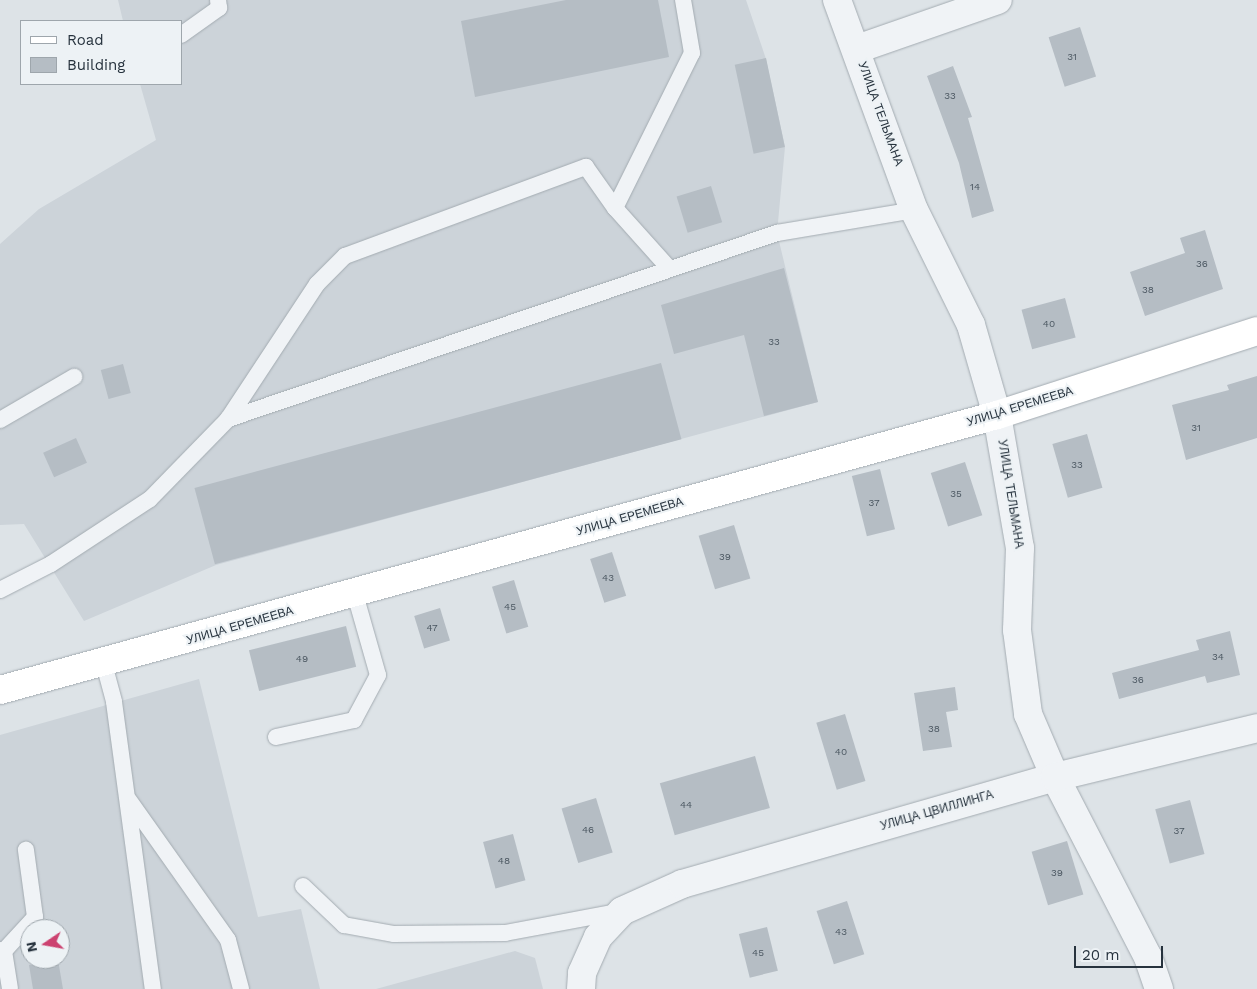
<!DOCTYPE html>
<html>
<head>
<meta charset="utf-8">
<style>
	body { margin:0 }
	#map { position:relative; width:1257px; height:989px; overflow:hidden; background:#dde3e7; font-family:"Work Sans",sans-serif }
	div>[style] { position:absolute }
	.built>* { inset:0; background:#ccd3d9 }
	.building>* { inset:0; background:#b5bdc4; transform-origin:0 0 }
	.roads { filter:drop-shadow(0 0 1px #a3abb1) drop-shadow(0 0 1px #a3abb1) }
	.lane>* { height:16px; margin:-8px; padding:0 8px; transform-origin:8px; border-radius:8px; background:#f0f3f6 }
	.street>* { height:28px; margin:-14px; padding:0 14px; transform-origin:14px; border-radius:14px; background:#f0f3f6 }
	.secondary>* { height:28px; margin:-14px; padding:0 14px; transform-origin:14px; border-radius:14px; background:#fff }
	span { translate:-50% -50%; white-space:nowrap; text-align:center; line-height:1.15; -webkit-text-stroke:4px #edf2f5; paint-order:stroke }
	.number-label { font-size:10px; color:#4a5660 }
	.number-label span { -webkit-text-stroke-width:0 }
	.street-label { font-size:12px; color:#27333e }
	.legend { position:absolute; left:20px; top:20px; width:162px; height:65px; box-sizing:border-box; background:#edf2f5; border:1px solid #9ea6ac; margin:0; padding:6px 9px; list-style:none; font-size:15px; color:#27333e }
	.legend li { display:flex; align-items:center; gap:10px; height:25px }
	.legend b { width:25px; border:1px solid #9ea6ac }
	.north { position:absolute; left:20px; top:919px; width:50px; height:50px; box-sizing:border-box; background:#edf2f5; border:1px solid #9ea6ac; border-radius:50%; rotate:258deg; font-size:14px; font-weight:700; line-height:20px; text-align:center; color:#27333e }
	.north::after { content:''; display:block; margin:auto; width:18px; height:22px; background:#cc4270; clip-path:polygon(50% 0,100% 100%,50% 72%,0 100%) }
	.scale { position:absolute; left:1074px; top:946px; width:89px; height:22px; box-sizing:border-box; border:2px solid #27333e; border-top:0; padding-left:6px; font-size:15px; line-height:18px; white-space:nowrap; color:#27333e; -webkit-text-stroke:4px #edf2f5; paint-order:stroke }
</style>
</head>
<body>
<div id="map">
	<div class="built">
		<i style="clip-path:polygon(118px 0,746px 0,766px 59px,785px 147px,777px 233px,818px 402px,216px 565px,84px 621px,24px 524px,0 525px,0 244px,39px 209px,156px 140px,140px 84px,181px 84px,181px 21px,123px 21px)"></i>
		<i style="clip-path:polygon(evenodd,199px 679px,258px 917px,301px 909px,320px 989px,0 989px,0 735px,199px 679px,30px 929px,60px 929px,60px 959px,30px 959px,30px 929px)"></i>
		<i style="clip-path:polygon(515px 951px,535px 958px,543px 989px,376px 989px)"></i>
	</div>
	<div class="building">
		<i style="clip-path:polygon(566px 0,658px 0,669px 57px,475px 97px,461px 21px)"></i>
		<i style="left:1080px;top:27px;width:52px;height:33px;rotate:72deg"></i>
		<i style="left:766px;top:58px;width:91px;height:32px;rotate:78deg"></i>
		<i style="clip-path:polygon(953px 66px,972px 117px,968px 118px,994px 211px,972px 218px,959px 163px,927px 76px)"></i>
		<i style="left:711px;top:186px;width:38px;height:36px;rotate:73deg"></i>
		<i style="clip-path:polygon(1205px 230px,1223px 289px,1145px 316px,1130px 272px,1185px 253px,1180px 238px)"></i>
		<i style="clip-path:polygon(784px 268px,818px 402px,764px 416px,744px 335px,674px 354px,661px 305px)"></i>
		<i style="left:1065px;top:298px;width:41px;height:45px;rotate:75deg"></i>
		<i style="left:661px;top:363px;width:79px;height:483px;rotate:75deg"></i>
		<i style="left:123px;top:364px;width:30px;height:23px;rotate:75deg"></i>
		<i style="clip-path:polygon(1257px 376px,1257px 438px,1186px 460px,1172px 405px,1229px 390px,1227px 385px)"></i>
		<i style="left:1087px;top:434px;width:56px;height:36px;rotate:74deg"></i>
		<i style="left:76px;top:438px;width:27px;height:36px;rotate:66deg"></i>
		<i style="left:965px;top:462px;width:56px;height:36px;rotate:72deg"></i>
		<i style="left:880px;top:469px;width:62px;height:29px;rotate:76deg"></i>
		<i style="left:734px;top:525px;width:56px;height:37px;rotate:73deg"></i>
		<i style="left:612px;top:552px;width:46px;height:23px;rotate:72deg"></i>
		<i style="left:514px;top:580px;width:49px;height:23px;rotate:73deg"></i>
		<i style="left:440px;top:608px;width:34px;height:27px;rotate:73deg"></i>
		<i style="left:346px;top:626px;width:42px;height:100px;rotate:76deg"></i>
		<i style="clip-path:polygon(1230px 631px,1240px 675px,1207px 683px,1205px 676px,1119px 699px,1112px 673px,1199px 650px,1196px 640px)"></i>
		<i style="clip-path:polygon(955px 687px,958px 710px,946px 712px,952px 747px,923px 751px,914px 693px)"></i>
		<i style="left:845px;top:714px;width:70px;height:30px;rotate:73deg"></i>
		<i style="left:755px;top:756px;width:54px;height:99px;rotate:74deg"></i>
		<i style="left:596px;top:798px;width:57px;height:36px;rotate:73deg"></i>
		<i style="left:1190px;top:800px;width:56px;height:36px;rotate:75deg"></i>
		<i style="left:513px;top:834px;width:48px;height:31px;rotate:75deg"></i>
		<i style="left:1067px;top:841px;width:56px;height:37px;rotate:73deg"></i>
		<i style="left:847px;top:901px;width:56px;height:32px;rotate:72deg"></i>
		<i style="left:767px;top:927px;width:45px;height:29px;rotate:76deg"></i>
		<i style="clip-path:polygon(58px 960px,63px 989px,33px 989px,29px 965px)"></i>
	</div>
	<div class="roads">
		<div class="lane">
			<i style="left:181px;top:35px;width:47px;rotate:-35.4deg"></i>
			<i style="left:219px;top:8px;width:8px;rotate:-97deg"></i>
			<i style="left:615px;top:208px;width:173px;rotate:-63.6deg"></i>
			<i style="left:692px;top:53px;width:54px;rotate:-99.6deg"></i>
			<i style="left:228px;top:419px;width:162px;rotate:-56.6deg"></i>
			<i style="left:317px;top:284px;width:40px;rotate:-45deg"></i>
			<i style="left:345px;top:256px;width:257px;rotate:-20.3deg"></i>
			<i style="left:586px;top:167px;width:50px;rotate:54.7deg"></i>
			<i style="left:615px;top:208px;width:79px;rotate:48.1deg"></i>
			<i style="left:0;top:420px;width:86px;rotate:-30.2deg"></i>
			<i style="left:0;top:590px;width:57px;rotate:-27deg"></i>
			<i style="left:51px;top:564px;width:118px;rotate:-33.3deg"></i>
			<i style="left:150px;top:499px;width:112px;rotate:-45.7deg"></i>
			<i style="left:228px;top:419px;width:580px;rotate:-18.72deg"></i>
			<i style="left:777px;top:233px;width:139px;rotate:-9.5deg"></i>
			<i style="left:104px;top:664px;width:39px;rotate:75deg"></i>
			<i style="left:114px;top:702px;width:290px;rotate:82.3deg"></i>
			<i style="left:276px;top:737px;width:80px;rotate:-12.3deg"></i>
			<i style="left:354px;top:720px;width:51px;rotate:-61.9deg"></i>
			<i style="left:378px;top:675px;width:84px;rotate:-105.9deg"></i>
			<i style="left:129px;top:800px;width:171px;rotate:54.7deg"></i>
			<i style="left:228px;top:940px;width:51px;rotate:75.1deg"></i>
			<i style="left:303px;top:886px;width:57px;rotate:43.6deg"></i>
			<i style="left:344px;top:925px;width:51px;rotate:10.2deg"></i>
			<i style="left:394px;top:934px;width:111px;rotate:-0.5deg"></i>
			<i style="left:505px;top:933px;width:119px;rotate:-10.6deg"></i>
			<i style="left:0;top:950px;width:4px;rotate:14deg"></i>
			<i style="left:4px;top:951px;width:38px;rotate:81deg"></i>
			<i style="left:4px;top:951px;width:46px;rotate:-47.6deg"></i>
			<i style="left:35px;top:917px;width:68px;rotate:-97.7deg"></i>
		</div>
		<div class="street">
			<i style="left:837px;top:0;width:224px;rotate:69.9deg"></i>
			<i style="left:914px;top:210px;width:128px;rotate:63.6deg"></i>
			<i style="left:971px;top:325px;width:94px;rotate:73.9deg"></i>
			<i style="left:997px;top:415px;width:135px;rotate:80.2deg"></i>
			<i style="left:1020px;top:548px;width:82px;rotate:92.1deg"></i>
			<i style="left:1017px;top:630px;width:85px;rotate:82.5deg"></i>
			<i style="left:1028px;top:714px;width:69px;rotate:66.8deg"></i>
			<i style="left:1055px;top:777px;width:203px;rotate:62.7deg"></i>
			<i style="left:1148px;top:957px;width:34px;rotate:71deg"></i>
			<i style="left:857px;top:49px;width:149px;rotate:-19.2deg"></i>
			<i style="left:581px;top:989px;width:16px;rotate:-86deg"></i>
			<i style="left:582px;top:973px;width:39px;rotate:-66deg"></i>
			<i style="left:598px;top:937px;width:35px;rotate:-47deg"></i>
			<i style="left:622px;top:911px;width:66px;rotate:-24.2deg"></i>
			<i style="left:682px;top:884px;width:388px;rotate:-16deg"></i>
			<i style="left:1055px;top:777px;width:208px;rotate:-13.6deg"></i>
		</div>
		<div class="secondary">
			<i style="left:0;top:690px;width:1034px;rotate:-15.42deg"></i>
			<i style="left:997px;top:415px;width:273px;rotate:-17.9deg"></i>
		</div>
	</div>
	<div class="number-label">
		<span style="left:1072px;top:57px">31</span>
		<span style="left:950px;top:96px">33</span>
		<span style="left:975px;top:187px">14</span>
		<span style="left:1202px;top:264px">36</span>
		<span style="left:1148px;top:290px">38</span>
		<span style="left:1049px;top:324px">40</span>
		<span style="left:774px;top:342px">33</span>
		<span style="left:1196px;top:428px">31</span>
		<span style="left:1077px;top:465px">33</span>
		<span style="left:956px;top:494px">35</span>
		<span style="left:874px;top:503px">37</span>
		<span style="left:725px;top:557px">39</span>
		<span style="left:608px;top:578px">43</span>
		<span style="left:510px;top:607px">45</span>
		<span style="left:432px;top:628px">47</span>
		<span style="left:1218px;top:657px">34</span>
		<span style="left:302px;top:659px">49</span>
		<span style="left:1138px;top:680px">36</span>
		<span style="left:934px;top:729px">38</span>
		<span style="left:841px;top:752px">40</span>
		<span style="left:686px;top:805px">44</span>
		<span style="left:588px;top:830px">46</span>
		<span style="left:1179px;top:831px">37</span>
		<span style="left:504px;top:861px">48</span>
		<span style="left:1057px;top:873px">39</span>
		<span style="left:841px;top:932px">43</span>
		<span style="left:758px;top:953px">45</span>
	</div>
	<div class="street-label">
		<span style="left:880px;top:114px;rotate:70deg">УЛИЦА ТЕЛЬМАНА</span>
		<span style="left:1020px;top:407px;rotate:-17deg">УЛИЦА ЕРЕМЕЕВА</span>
		<span style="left:1010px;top:494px;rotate:81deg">УЛИЦА ТЕЛЬМАНА</span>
		<span style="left:630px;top:517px;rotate:-16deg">УЛИЦА ЕРЕМЕЕВА</span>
		<span style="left:240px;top:626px;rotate:-16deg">УЛИЦА ЕРЕМЕЕВА</span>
		<span style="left:937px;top:811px;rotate:-16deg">УЛИЦА ЦВИЛЛИНГА</span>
	</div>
	<ul class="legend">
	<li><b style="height:6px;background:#fff"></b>Road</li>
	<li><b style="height:14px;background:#b5bdc4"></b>Building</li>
	</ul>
	<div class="north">N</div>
	<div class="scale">20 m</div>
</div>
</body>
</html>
